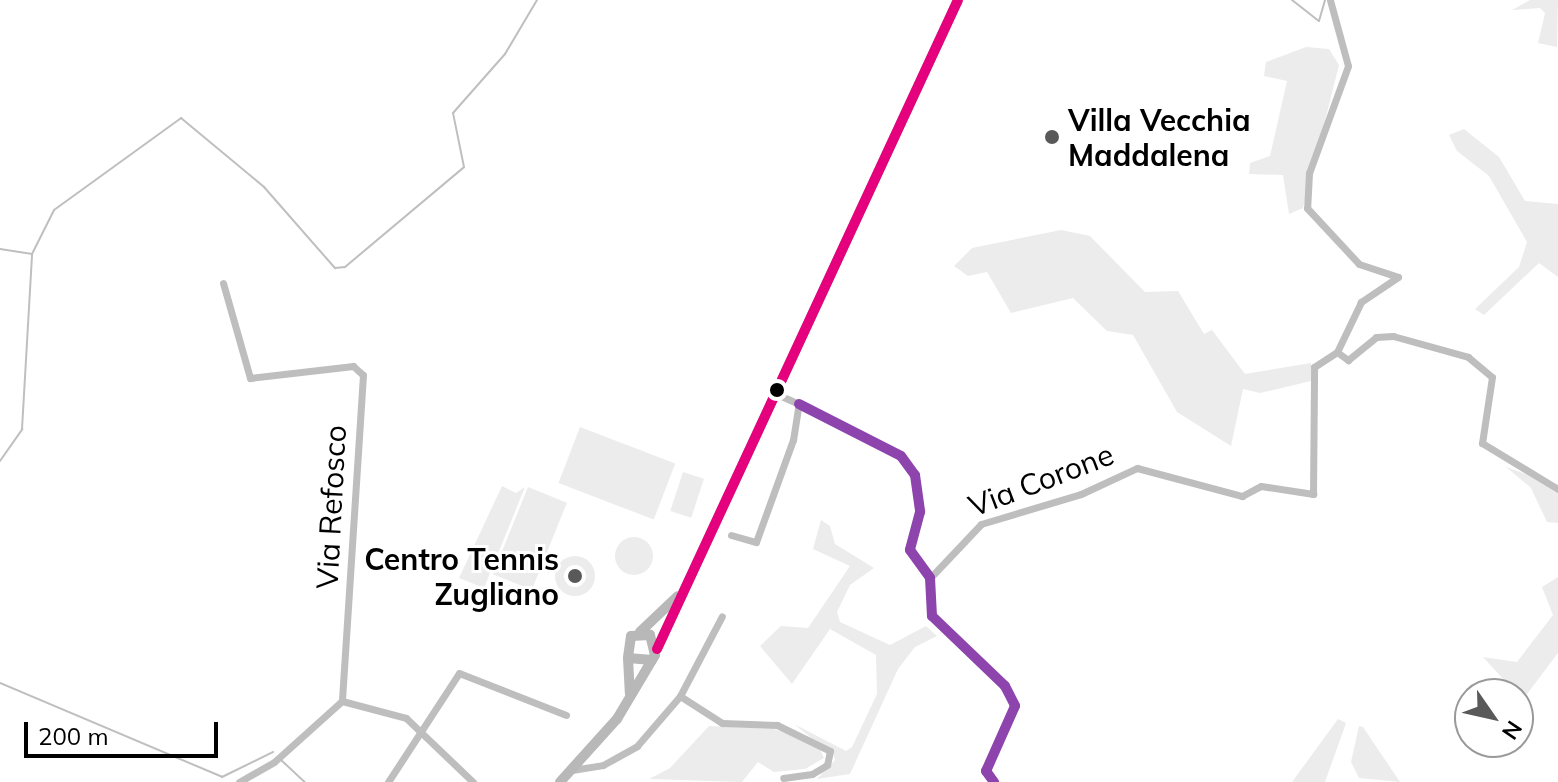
<!DOCTYPE html>
<html>
<head>
<meta charset="utf-8">
<style>
	body { margin:0 }
	#map { position:relative; width:1558px; height:782px; overflow:hidden; background:#fff; font-family:Mulish,sans-serif }
	div>[style] { position:absolute }
	.green>* { inset:0; background:#ececec; transform-origin:0 0 }
	.round { border-radius:50% }
	.stream>* { height:2px; margin:-1px; padding:0 1px; transform-origin:1px; border-radius:1px; background:#bfbfbf }
	.minor>* { height:7px; margin:-3.5px; padding:0 3.5px; transform-origin:3.5px; border-radius:3.5px; background:#bebebe }
	.secondary>* { height:10px; margin:-5px; padding:0 5px; transform-origin:5px; border-radius:5px; background:#b8b8b8 }
	.bus-1>* { height:10px; margin:-5px; padding:0 5px; transform-origin:5px; border-radius:5px; background:#8e44ad }
	.bus-2>* { height:10px; margin:-5px; padding:0 5px; transform-origin:5px; border-radius:5px; background:#e5007d }
	.dots>* { width:22px; height:22px; translate:-50% -50%; box-sizing:border-box; border:4px solid #fff; border-radius:50% }
	span { translate:-50% -50%; white-space:nowrap; text-align:center; line-height:1.15; -webkit-text-stroke:6px #fff; paint-order:stroke }
	.poi-label { font-size:30px; color:#000; font-weight:700 }
	.left { translate:0 -50%; text-align:left }
	.right { translate:-100% -50%; text-align:right }
	.street-label { font-size:30px; color:#000 }
	.north { position:absolute; left:1454px; top:678px; width:80px; height:80px; box-sizing:border-box; background:#fff; border:2px solid #999; border-radius:50%; rotate:124deg; font-size:22px; font-weight:700; line-height:32px; text-align:center; color:#000 }
	.north::after { content:''; display:block; margin:auto; width:28px; height:36px; background:#595959; clip-path:polygon(50% 0,100% 100%,50% 72%,0 100%) }
	.scale { position:absolute; left:24px; top:722px; width:194px; height:36px; box-sizing:border-box; border:4px solid #000; border-top:0; padding-left:10px; font-size:24px; line-height:28px; white-space:nowrap; color:#000; -webkit-text-stroke:6px #fff; paint-order:stroke }
</style>
</head>
<body>
<div id="map">
	<div class="green">
		<i style="clip-path:polygon(1530px 0,1558px 0,1557px 47px,1538px 43px,1545px 13px,1540px 8px,1512px 10px)"></i>
		<i style="clip-path:polygon(1306px 47px,1329px 49px,1339px 65px,1303px 208px,1289px 214px,1283px 175px,1249px 174px,1250px 163px,1270px 156px,1287px 81px,1264px 76px,1266px 62px)"></i>
		<i style="clip-path:polygon(1464px 129px,1499px 157px,1525px 201px,1558px 204px,1558px 277px,1539px 263px,1484px 315px,1475px 309px,1519px 267px,1527px 242px,1489px 176px,1457px 151px,1449px 135px)"></i>
		<i style="clip-path:polygon(1061px 230px,1090px 236px,1145px 292px,1178px 291px,1204px 334px,1212px 330px,1245px 374px,1311px 363px,1311px 381px,1260px 393px,1243px 389px,1231px 446px,1177px 412px,1133px 335px,1107px 331px,1073px 298px,1011px 313px,987px 272px,968px 276px,954px 266px,972px 248px)"></i>
		<i style="left:580px;top:427px;width:102px;height:60px;rotate:21deg"></i>
		<i style="clip-path:polygon(1506px 467px,1558px 485px,1558px 523px,1547px 522px,1531px 488px)"></i>
		<i style="left:683px;top:472px;width:22px;height:41px;rotate:18deg"></i>
		<i style="clip-path:polygon(502px 486px,516px 493px,525px 487px,484px 588px,459px 578px)"></i>
		<i style="left:528px;top:487px;width:42px;height:94px;rotate:22deg"></i>
		<i style="clip-path:polygon(821px 520px,830px 526px,835px 544px,874px 568px,850px 585px,837px 612px,840px 622px,890px 645px,926px 626px,937px 636px,915px 647px,898px 669px,850px 774px,817px 779px,835px 760px,832px 749px,817px 742px,824px 758px,805px 769px,774px 772px,758px 762px,742px 782px,649px 779px,670px 768px,709px 726px,773px 729px,815px 741px,794px 724px,846px 751px,852px 747px,877px 694px,876px 655px,830px 629px,792px 684px,760px 646px,781px 626px,808px 628px,850px 566px,813px 549px)"></i>
		<i class="round" style="left:615px;top:537px;width:38px;height:38px"></i>
		<i class="round" style="left:555px;top:556px;width:40px;height:40px"></i>
		<i style="clip-path:polygon(1558px 577px,1558px 653px,1518px 706px,1518px 694px,1495px 694px,1504px 680px,1483px 657px,1517px 662px,1553px 615px,1542px 587px)"></i>
		<i style="clip-path:polygon(1338px 719px,1346px 723px,1325px 782px,1292px 782px)"></i>
		<i style="clip-path:polygon(1359px 726px,1363px 727px,1400px 782px,1359px 778px,1351px 762px)"></i>
	</div>
	<div class="stream">
		<i style="left:1292px;top:0;width:34px;rotate:38deg"></i>
		<i style="left:1319px;top:21px;width:22px;rotate:-74deg"></i>
		<i style="left:0;top:249px;width:31px;rotate:9deg"></i>
		<i style="left:0;top:461px;width:39px;rotate:-55deg"></i>
		<i style="left:22px;top:429px;width:175px;rotate:-86.7deg"></i>
		<i style="left:32px;top:254px;width:49px;rotate:-63.4deg"></i>
		<i style="left:54px;top:210px;width:157px;rotate:-35.9deg"></i>
		<i style="left:181px;top:118px;width:108px;rotate:39.7deg"></i>
		<i style="left:264px;top:187px;width:108px;rotate:48.8deg"></i>
		<i style="left:335px;top:268px;width:10px;rotate:-6deg"></i>
		<i style="left:345px;top:267px;width:155px;rotate:-40deg"></i>
		<i style="left:464px;top:167px;width:55px;rotate:-101.5deg"></i>
		<i style="left:453px;top:113px;width:79px;rotate:-48.6deg"></i>
		<i style="left:505px;top:54px;width:63px;rotate:-59.3deg"></i>
		<i style="left:0;top:683px;width:241px;rotate:22.9deg"></i>
		<i style="left:222px;top:777px;width:57px;rotate:-26.1deg"></i>
		<i style="left:280px;top:759px;width:34px;rotate:43deg"></i>
	</div>
	<div class="minor">
		<i style="left:1330px;top:0;width:68px;rotate:74.7deg"></i>
		<i style="left:1348px;top:66px;width:114px;rotate:110deg"></i>
		<i style="left:1309px;top:173px;width:35px;rotate:93deg"></i>
		<i style="left:1307px;top:208px;width:76px;rotate:47.1deg"></i>
		<i style="left:1359px;top:264px;width:41px;rotate:18.4deg"></i>
		<i style="left:1398px;top:277px;width:45px;rotate:146deg"></i>
		<i style="left:1361px;top:302px;width:55px;rotate:115.6deg"></i>
		<i style="left:1337px;top:352px;width:14px;rotate:36deg"></i>
		<i style="left:1348px;top:360px;width:36px;rotate:-39deg"></i>
		<i style="left:1376px;top:337px;width:17px;rotate:-3deg"></i>
		<i style="left:1393px;top:336px;width:78px;rotate:15.6deg"></i>
		<i style="left:1468px;top:357px;width:31px;rotate:40deg"></i>
		<i style="left:1492px;top:377px;width:67px;rotate:98.6deg"></i>
		<i style="left:1482px;top:443px;width:89px;rotate:31.2deg"></i>
		<i style="left:223px;top:283px;width:99px;rotate:74.1deg"></i>
		<i style="left:250px;top:378px;width:104px;rotate:-6.6deg"></i>
		<i style="left:353px;top:366px;width:13px;rotate:42deg"></i>
		<i style="left:363px;top:375px;width:327px;rotate:93.7deg"></i>
		<i style="left:799px;top:404px;width:114px;rotate:27deg"></i>
		<i style="left:901px;top:456px;width:24px;rotate:54deg"></i>
		<i style="left:915px;top:475px;width:37px;rotate:82deg"></i>
		<i style="left:920px;top:512px;width:39px;rotate:105deg"></i>
		<i style="left:910px;top:550px;width:34px;rotate:54deg"></i>
		<i style="left:930px;top:578px;width:38px;rotate:87deg"></i>
		<i style="left:932px;top:616px;width:101px;rotate:43.8deg"></i>
		<i style="left:1005px;top:686px;width:22px;rotate:63deg"></i>
		<i style="left:1015px;top:706px;width:71px;rotate:114deg"></i>
		<i style="left:986px;top:771px;width:14px;rotate:54deg"></i>
		<i style="left:731px;top:535px;width:26px;rotate:16deg"></i>
		<i style="left:756px;top:542px;width:109px;rotate:-70.1deg"></i>
		<i style="left:793px;top:440px;width:36px;rotate:-81deg"></i>
		<i style="left:799px;top:404px;width:27px;rotate:-156deg"></i>
		<i style="left:930px;top:578px;width:74px;rotate:-46.6deg"></i>
		<i style="left:981px;top:524px;width:104px;rotate:-16.7deg"></i>
		<i style="left:1081px;top:494px;width:62px;rotate:-24.9deg"></i>
		<i style="left:1137px;top:468px;width:109px;rotate:14.9deg"></i>
		<i style="left:1242px;top:496px;width:21px;rotate:-28deg"></i>
		<i style="left:1261px;top:486px;width:53px;rotate:8.7deg"></i>
		<i style="left:1313px;top:494px;width:127px;rotate:-89.5deg"></i>
		<i style="left:1314px;top:367px;width:27px;rotate:-33deg"></i>
		<i style="left:680px;top:696px;width:50px;rotate:32.7deg"></i>
		<i style="left:722px;top:723px;width:55px;rotate:2.1deg"></i>
		<i style="left:777px;top:725px;width:59px;rotate:26.1deg"></i>
		<i style="left:830px;top:751px;width:14px;rotate:102deg"></i>
		<i style="left:827px;top:765px;width:17px;rotate:149deg"></i>
		<i style="left:812px;top:774px;width:29px;rotate:172deg"></i>
		<i style="left:342px;top:701px;width:66px;rotate:14.9deg"></i>
		<i style="left:406px;top:718px;width:93px;rotate:43.7deg"></i>
		<i style="left:572px;top:770px;width:31px;rotate:-9deg"></i>
		<i style="left:603px;top:765px;width:39px;rotate:-29deg"></i>
		<i style="left:637px;top:746px;width:66px;rotate:-49.3deg"></i>
		<i style="left:680px;top:696px;width:90px;rotate:-62.3deg"></i>
		<i style="left:239px;top:782px;width:40px;rotate:-29.7deg"></i>
		<i style="left:274px;top:762px;width:91px;rotate:-41.9deg"></i>
		<i style="left:388px;top:782px;width:130px;rotate:-56.9deg"></i>
		<i style="left:459px;top:673px;width:115px;rotate:21.4deg"></i>
	</div>
	<div class="secondary">
		<i style="left:640px;top:632px;width:52px;rotate:-43.5deg"></i>
		<i style="left:657px;top:649px;width:715px;rotate:-65.12deg"></i>
		<i style="left:628px;top:658px;width:35px;rotate:87deg"></i>
		<i style="left:560px;top:782px;width:85px;rotate:-47.9deg"></i>
		<i style="left:617px;top:719px;width:74px;rotate:-59.3deg"></i>
		<i style="left:655px;top:655px;width:21px;rotate:-104deg"></i>
		<i style="left:650px;top:635px;width:19px;rotate:177deg"></i>
		<i style="left:631px;top:636px;width:22px;rotate:98deg"></i>
		<i style="left:628px;top:658px;width:24px;rotate:5deg"></i>
	</div>
	<div class="bus-1">
		<i style="left:799px;top:404px;width:114px;rotate:27deg"></i>
		<i style="left:901px;top:456px;width:24px;rotate:54deg"></i>
		<i style="left:915px;top:475px;width:37px;rotate:82deg"></i>
		<i style="left:920px;top:512px;width:39px;rotate:105deg"></i>
		<i style="left:910px;top:550px;width:34px;rotate:54deg"></i>
		<i style="left:930px;top:578px;width:38px;rotate:87deg"></i>
		<i style="left:932px;top:616px;width:101px;rotate:43.8deg"></i>
		<i style="left:1005px;top:686px;width:22px;rotate:63deg"></i>
		<i style="left:1015px;top:706px;width:71px;rotate:114deg"></i>
		<i style="left:986px;top:771px;width:14px;rotate:54deg"></i>
	</div>
	<div class="bus-2">
		<i style="left:657px;top:649px;width:715px;rotate:-65.12deg"></i>
	</div>
	<div class="dots">
		<i style="left:1052px;top:137px;background:#595959"></i>
		<i style="left:777px;top:390px;background:#000"></i>
		<i style="left:575px;top:576px;background:#595959"></i>
	</div>
	<div class="poi-label">
		<span class="left" style="left:1068px;top:137px">Villa Vecchia<br>Maddalena</span>
		<span class="right" style="left:559px;top:576px">Centro Tennis<br>Zugliano</span>
	</div>
	<div class="street-label">
		<span style="left:1041px;top:480px;rotate:-21deg">Via Corone</span>
		<span style="left:331px;top:507px;rotate:-87deg">Via Refosco</span>
	</div>
	<div class="north">N</div>
	<div class="scale">200 m</div>
</div>
</body>
</html>
